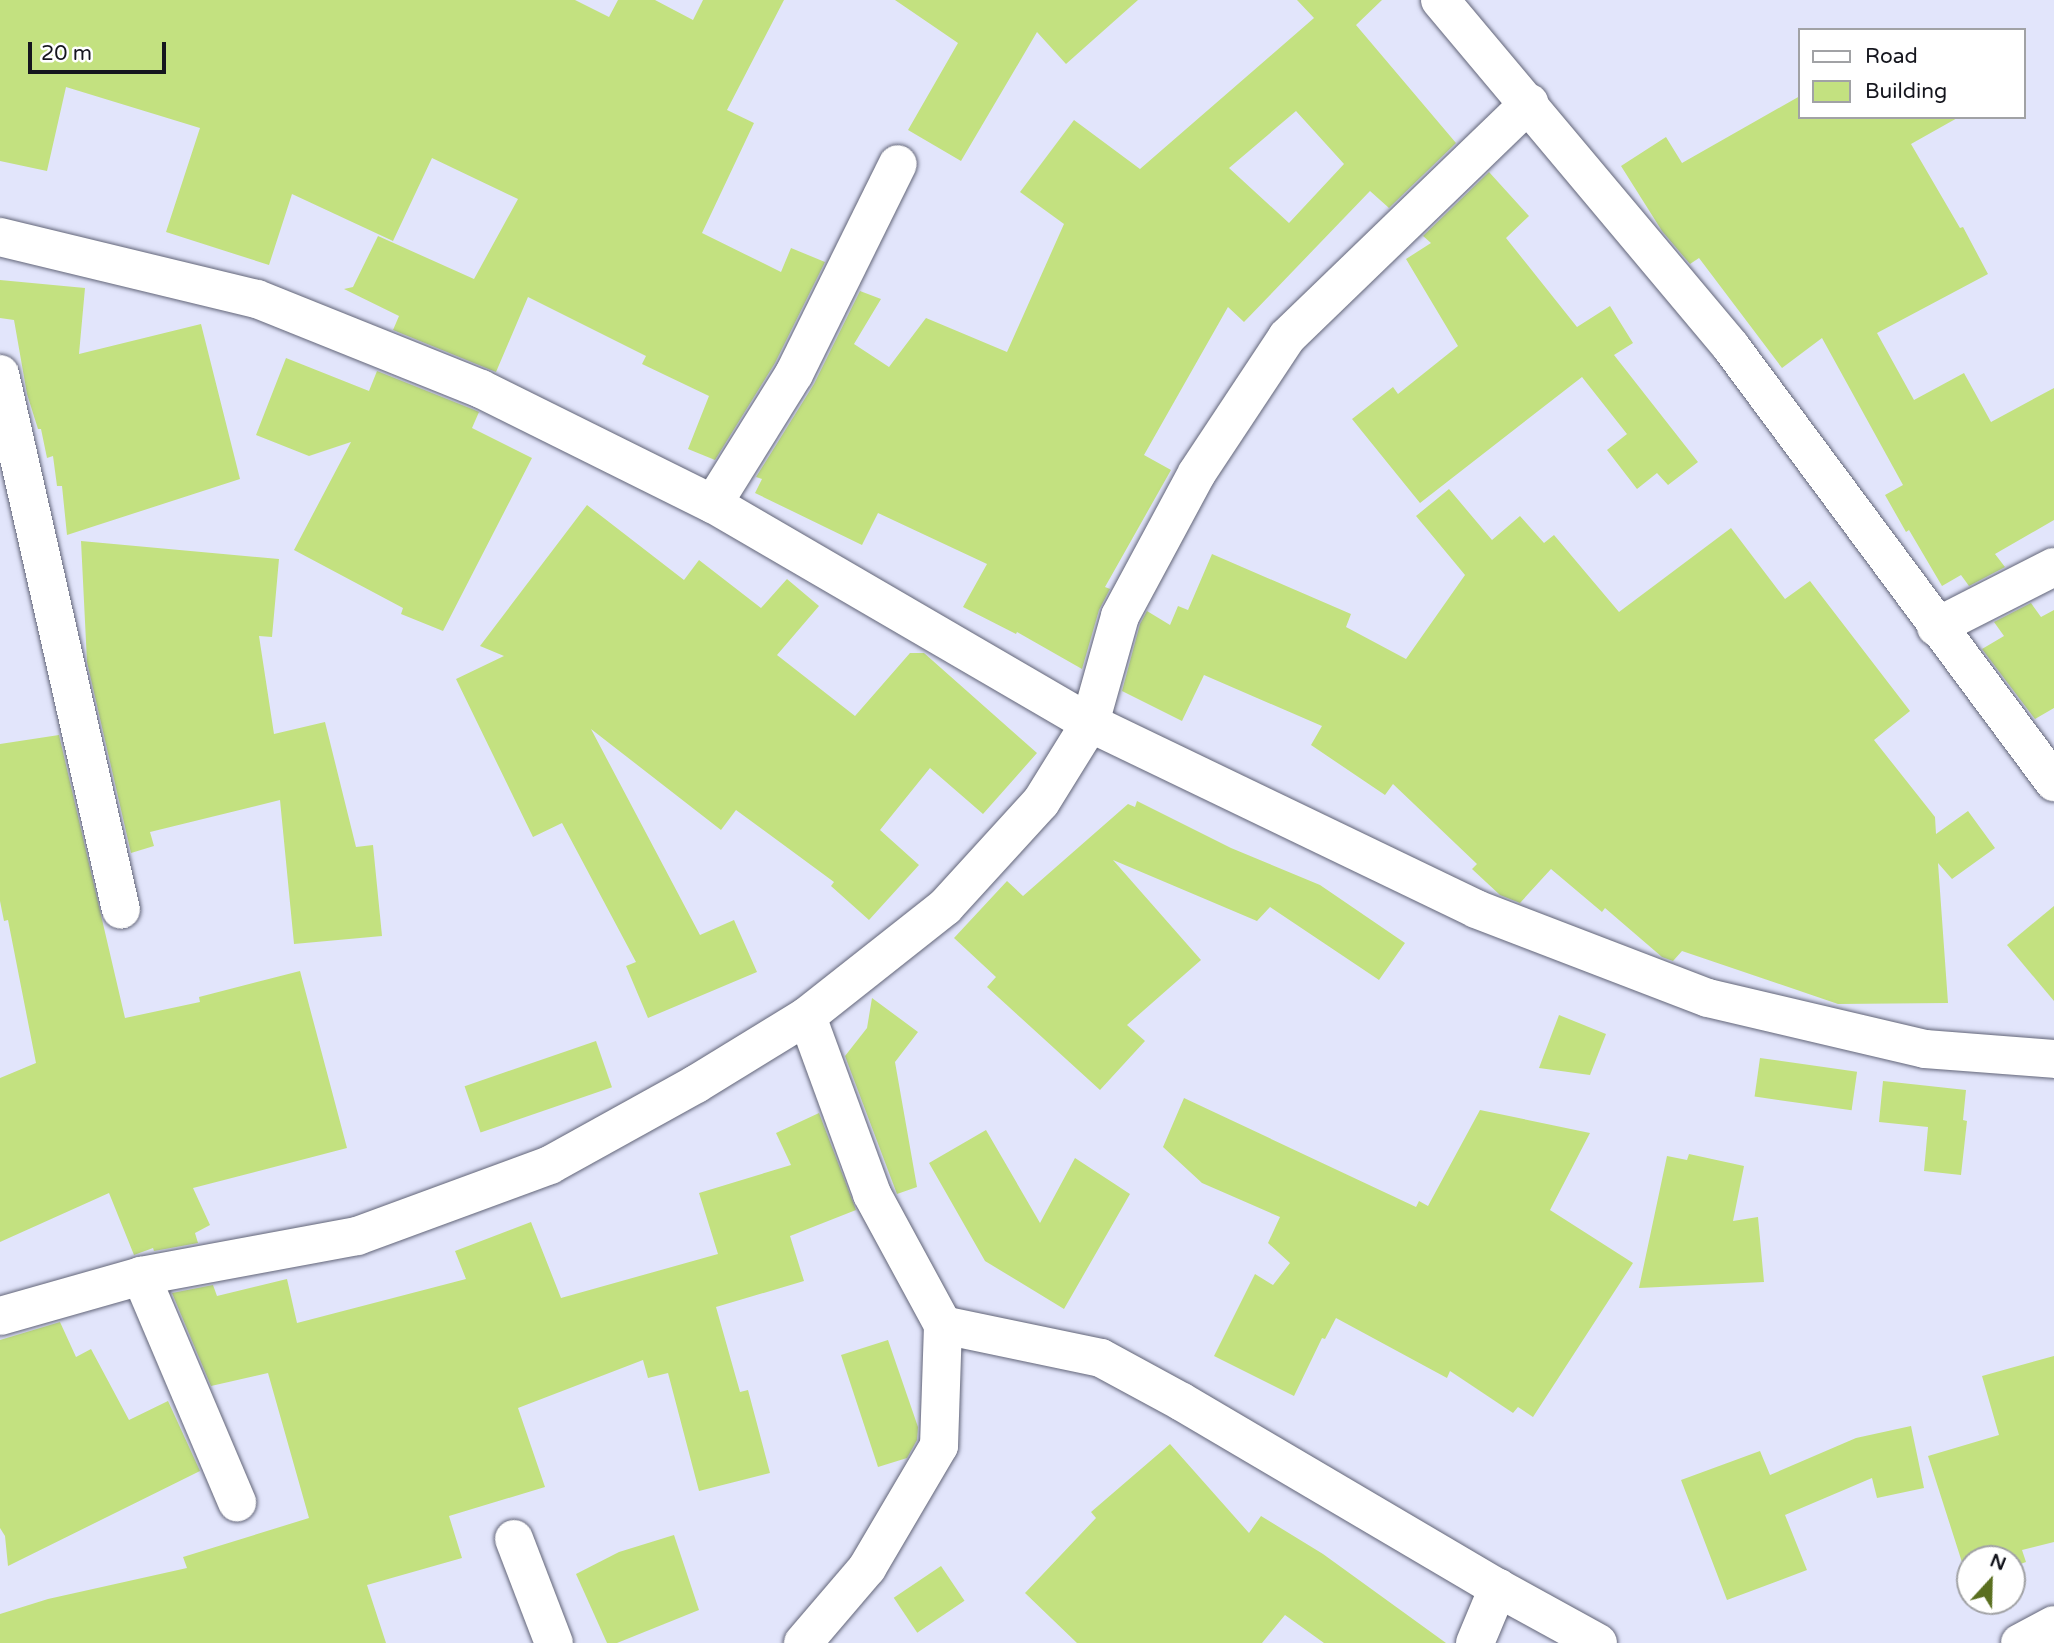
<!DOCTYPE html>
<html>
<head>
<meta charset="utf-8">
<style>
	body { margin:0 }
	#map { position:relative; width:2054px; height:1643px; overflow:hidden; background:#e2e5fb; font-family:"Varela Round",sans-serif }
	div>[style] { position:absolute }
	.building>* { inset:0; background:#c3e180; transform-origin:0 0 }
	.roads { filter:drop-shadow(0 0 2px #626578) drop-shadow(0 0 2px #626578) }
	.street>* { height:38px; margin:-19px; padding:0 19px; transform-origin:19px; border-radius:19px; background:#fff }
	.secondary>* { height:38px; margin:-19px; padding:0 19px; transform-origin:19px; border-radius:19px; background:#fff }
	span { translate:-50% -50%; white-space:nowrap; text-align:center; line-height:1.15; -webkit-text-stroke:6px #fff; paint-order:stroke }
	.legend { position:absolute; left:1798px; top:28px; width:228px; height:91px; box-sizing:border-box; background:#fff; border:2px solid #a1a2a5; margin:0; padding:9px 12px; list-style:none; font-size:21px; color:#15161e }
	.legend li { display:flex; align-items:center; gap:14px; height:35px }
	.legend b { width:35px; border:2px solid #a1a2a5 }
	.north { position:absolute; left:1956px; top:1545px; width:70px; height:70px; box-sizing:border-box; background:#fff; border:2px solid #a1a2a5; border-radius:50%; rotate:22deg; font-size:19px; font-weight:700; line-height:28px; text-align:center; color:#15161e }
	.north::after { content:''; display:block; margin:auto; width:24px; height:32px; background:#5a6f1f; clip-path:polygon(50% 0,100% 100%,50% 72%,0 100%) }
	.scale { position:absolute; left:28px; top:42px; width:138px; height:32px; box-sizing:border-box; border:4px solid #15161e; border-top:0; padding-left:9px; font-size:21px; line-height:24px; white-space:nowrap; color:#15161e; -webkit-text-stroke:5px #fff; paint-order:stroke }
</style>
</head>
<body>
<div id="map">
	<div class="building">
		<i style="clip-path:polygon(0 0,575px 0,609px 17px,618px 0,655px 0,693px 20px,703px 0,784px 0,727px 110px,754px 123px,702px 233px,781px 272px,791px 248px,825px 262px,775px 363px,715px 460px,688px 449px,709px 396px,642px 364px,646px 356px,528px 297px,496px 372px,393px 330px,399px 316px,344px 289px,353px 287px,378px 236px,474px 279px,518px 199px,432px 158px,393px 241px,292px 194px,269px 265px,166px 232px,200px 128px,66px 87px,47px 171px,0 161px)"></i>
		<i style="clip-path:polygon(895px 0,1138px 0,1066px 64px,1037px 32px,961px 161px,908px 130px,958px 43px)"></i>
		<i style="clip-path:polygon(evenodd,1297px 0,1382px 0,1356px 25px,1456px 143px,1389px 208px,1370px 191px,1244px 322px,1228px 307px,1144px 455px,1171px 470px,1105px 587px,1110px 589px,1099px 610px,1082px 669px,1017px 632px,1016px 634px,963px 607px,987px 564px,878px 513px,862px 545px,755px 493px,762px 479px,756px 477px,814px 384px,860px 291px,881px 299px,854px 344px,889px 367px,926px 318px,1007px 352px,1064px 224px,1020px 192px,1074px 120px,1140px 169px,1314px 18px,1297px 0,1296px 111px,1344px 164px,1289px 223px,1229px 168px,1296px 111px)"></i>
		<i style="clip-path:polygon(1800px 96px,1800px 117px,1959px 117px,1911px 144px,1960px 228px,1963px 227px,1988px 274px,1877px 333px,1914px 400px,1964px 373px,1991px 422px,2054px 388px,2054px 520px,1995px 554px,2005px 567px,1969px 586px,1961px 575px,1942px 586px,1909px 530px,1906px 532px,1885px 495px,1903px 485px,1822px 338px,1782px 368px,1699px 258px,1690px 264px,1662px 231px,1621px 166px,1666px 137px,1682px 163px)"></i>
		<i style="clip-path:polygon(1489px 172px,1529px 216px,1506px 238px,1577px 327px,1610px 306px,1633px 343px,1614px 355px,1698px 462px,1668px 485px,1657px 473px,1637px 489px,1607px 450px,1627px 434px,1582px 377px,1420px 503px,1352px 419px,1393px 387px,1398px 394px,1458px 346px,1406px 259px,1431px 243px,1423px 236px)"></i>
		<i style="clip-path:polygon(0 280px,85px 288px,79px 354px,201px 324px,240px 479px,67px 535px,62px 486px,57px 486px,53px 456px,47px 458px,41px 429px,38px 429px,27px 394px,14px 320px,0 318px)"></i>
		<i style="clip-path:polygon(286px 358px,369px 391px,377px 371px,472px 409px,479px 412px,472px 428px,532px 458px,443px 631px,401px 614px,403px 608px,294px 550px,351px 442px,309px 456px,256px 435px)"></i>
		<i style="clip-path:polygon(1449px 489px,1492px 540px,1520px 516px,1544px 543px,1554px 535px,1619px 612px,1731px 528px,1785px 599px,1810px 581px,1910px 711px,1874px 740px,1935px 817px,1936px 834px,1968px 811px,1995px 848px,1952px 879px,1938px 863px,1948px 1003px,1838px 1004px,1682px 951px,1673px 961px,1662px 957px,1605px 908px,1602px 912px,1551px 869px,1520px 903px,1500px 895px,1472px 869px,1477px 864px,1393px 784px,1385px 795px,1311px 745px,1322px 726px,1204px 675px,1182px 721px,1122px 691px,1140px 624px,1147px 611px,1170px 625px,1178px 606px,1188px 610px,1212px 554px,1351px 614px,1346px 627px,1406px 659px,1465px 575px,1416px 516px)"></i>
		<i style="clip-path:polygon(587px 505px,684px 580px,699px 560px,761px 608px,787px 579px,819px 606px,777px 655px,855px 716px,910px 653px,924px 653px,1037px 753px,983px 814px,930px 768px,880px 830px,919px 865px,869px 920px,831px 886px,834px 882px,736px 810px,721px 830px,591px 729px,700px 935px,734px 920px,757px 972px,648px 1018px,626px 966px,636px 962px,562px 823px,533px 837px,456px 679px,504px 656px,480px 646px)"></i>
		<i style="clip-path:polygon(81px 541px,279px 559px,272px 637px,259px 636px,274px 734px,325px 722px,356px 847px,373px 845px,382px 936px,294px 944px,280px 800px,150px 832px,154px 846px,131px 853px,87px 662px)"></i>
		<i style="clip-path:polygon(2031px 603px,2041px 617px,2054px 610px,2054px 708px,2035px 719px,1982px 649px,2004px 636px,1994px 622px)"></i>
		<i style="clip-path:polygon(59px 735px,125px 1018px,200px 1002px,199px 997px,300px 971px,347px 1148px,193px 1188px,210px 1225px,195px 1233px,198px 1243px,154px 1251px,153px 1248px,134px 1255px,109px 1193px,0 1242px,0 1078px,36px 1063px,8px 920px,4px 921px,0 901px,0 744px)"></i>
		<i style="clip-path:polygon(1137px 801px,1231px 848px,1320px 885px,1405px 943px,1379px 980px,1270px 907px,1257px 921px,1113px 860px,1201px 960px,1127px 1025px,1145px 1041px,1100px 1090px,987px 987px,996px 977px,954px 938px,1007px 881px,1023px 896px,1128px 804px,1135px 807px)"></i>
		<i style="clip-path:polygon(2054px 906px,2054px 1001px,2007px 945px)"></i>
		<i style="clip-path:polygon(872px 998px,918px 1032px,895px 1062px,917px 1187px,897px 1194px,845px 1056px,867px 1028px)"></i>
		<i style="clip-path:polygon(1559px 1015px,1606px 1034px,1590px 1075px,1539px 1068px)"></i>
		<i style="left:596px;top:1041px;width:49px;height:139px;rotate:71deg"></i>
		<i style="left:1760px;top:1058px;width:98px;height:39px;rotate:8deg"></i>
		<i style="clip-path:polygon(1883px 1081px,1966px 1090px,1963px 1120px,1967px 1121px,1961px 1175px,1924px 1171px,1928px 1127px,1879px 1122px)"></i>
		<i style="clip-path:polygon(1184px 1098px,1416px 1207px,1419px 1201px,1428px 1206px,1480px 1110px,1590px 1133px,1550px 1210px,1633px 1263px,1533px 1417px,1518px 1407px,1513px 1413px,1450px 1371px,1447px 1378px,1336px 1318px,1325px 1339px,1322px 1338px,1294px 1396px,1214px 1356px,1255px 1274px,1273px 1285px,1290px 1263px,1268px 1243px,1280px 1217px,1202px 1183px,1163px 1147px)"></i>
		<i style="clip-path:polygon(819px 1113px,856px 1210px,790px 1236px,804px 1281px,716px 1307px,740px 1392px,748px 1390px,770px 1473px,699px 1491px,668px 1373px,648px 1378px,643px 1360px,518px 1408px,545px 1487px,449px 1516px,462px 1558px,367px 1585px,386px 1643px,0 1643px,0 1614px,48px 1599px,187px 1568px,183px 1557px,309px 1518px,268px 1373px,211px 1386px,172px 1293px,213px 1285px,217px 1296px,287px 1279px,297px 1323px,466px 1279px,455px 1251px,531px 1222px,561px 1298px,718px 1254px,699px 1193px,791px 1165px,776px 1133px)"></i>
		<i style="clip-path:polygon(986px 1130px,1040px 1223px,1075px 1158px,1130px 1194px,1064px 1309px,985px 1261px,929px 1163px)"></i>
		<i style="clip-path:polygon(1689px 1154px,1744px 1166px,1733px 1221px,1758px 1217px,1764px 1282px,1639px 1288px,1667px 1156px,1687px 1160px)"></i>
		<i style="clip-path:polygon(60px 1322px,76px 1357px,91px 1349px,129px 1420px,168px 1401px,200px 1471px,8px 1566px,5px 1536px,0 1528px,0 1340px)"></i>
		<i style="clip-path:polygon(888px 1340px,918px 1427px,917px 1440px,907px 1458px,878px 1467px,841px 1355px)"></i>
		<i style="clip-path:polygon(2054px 1356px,2054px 1542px,2022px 1550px,2026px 1562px,2012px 1567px,2012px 1559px,1970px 1559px,1968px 1581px,1928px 1456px,1999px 1435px,1982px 1376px)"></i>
		<i style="clip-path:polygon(1911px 1426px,1924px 1488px,1877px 1498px,1872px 1478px,1785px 1515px,1807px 1570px,1727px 1600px,1681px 1480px,1760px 1451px,1770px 1475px,1856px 1438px)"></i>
		<i style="clip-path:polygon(1170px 1444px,1249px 1533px,1261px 1516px,1323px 1554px,1446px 1643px,1324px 1643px,1285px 1615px,1262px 1643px,1077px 1643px,1025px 1593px,1096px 1518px,1091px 1512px)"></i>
		<i style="clip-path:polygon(674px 1535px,699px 1610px,617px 1643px,607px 1643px,576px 1574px,619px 1552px)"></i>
		<i style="left:941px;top:1566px;width:42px;height:57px;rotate:56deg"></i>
	</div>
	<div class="roads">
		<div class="street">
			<i style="left:0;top:237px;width:264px;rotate:13.6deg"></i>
			<i style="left:257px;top:299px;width:241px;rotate:21.9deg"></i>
			<i style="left:481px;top:389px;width:259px;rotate:26.4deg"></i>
			<i style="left:713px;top:504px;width:436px;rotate:30.2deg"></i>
			<i style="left:1090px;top:723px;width:428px;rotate:25.7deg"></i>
			<i style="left:1476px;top:909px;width:248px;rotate:21deg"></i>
			<i style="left:1708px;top:998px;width:223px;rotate:13.2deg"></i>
			<i style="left:1925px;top:1049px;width:129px;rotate:4.4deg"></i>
			<i style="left:0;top:374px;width:549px;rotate:77.28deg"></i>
			<i style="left:713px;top:504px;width:153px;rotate:-58.1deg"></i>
			<i style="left:794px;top:374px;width:234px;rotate:-63.7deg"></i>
			<i style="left:1936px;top:627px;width:132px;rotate:-27deg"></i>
			<i style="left:141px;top:1276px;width:246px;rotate:67deg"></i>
			<i style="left:0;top:1316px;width:147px;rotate:-15.8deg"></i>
			<i style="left:141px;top:1276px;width:220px;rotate:-10.5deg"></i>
			<i style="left:357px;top:1236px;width:206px;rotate:-20.2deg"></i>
			<i style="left:550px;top:1165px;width:167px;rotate:-29deg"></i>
			<i style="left:696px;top:1084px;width:130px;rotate:-31.5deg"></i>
			<i style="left:807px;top:1016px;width:176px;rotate:-38.3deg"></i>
			<i style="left:945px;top:907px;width:142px;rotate:-47.6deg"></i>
			<i style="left:1041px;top:802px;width:93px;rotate:-58.2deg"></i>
			<i style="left:1090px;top:723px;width:111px;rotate:-74.3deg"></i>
			<i style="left:1120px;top:616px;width:162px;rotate:-61.7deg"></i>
			<i style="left:1197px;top:473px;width:163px;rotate:-56.5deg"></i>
			<i style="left:1287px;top:337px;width:337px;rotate:-44deg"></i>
			<i style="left:943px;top:1325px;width:161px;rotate:11.8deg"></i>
			<i style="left:1101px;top:1358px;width:92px;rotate:28.5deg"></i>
			<i style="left:1182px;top:1402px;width:367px;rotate:30.5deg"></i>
			<i style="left:1498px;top:1588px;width:114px;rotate:28.8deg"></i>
			<i style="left:514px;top:1539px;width:111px;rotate:69deg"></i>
			<i style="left:803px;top:1643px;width:99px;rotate:-49.5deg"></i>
			<i style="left:867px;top:1568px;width:142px;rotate:-59.5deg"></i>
			<i style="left:939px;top:1446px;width:121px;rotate:-88.1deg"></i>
			<i style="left:943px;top:1325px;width:149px;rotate:-118.5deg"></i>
			<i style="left:872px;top:1194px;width:189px;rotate:-110.1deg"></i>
			<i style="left:1475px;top:1643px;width:60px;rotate:-67.3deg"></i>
			<i style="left:2020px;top:1643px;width:38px;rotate:-28deg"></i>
		</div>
		<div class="secondary">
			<i style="left:1440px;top:0;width:453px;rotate:50deg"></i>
			<i style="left:1731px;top:347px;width:542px;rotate:53.41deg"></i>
		</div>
	</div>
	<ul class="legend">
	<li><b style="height:9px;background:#fff"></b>Road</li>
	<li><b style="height:19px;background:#c3e180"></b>Building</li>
	</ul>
	<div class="north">N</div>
	<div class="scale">20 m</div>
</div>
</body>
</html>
